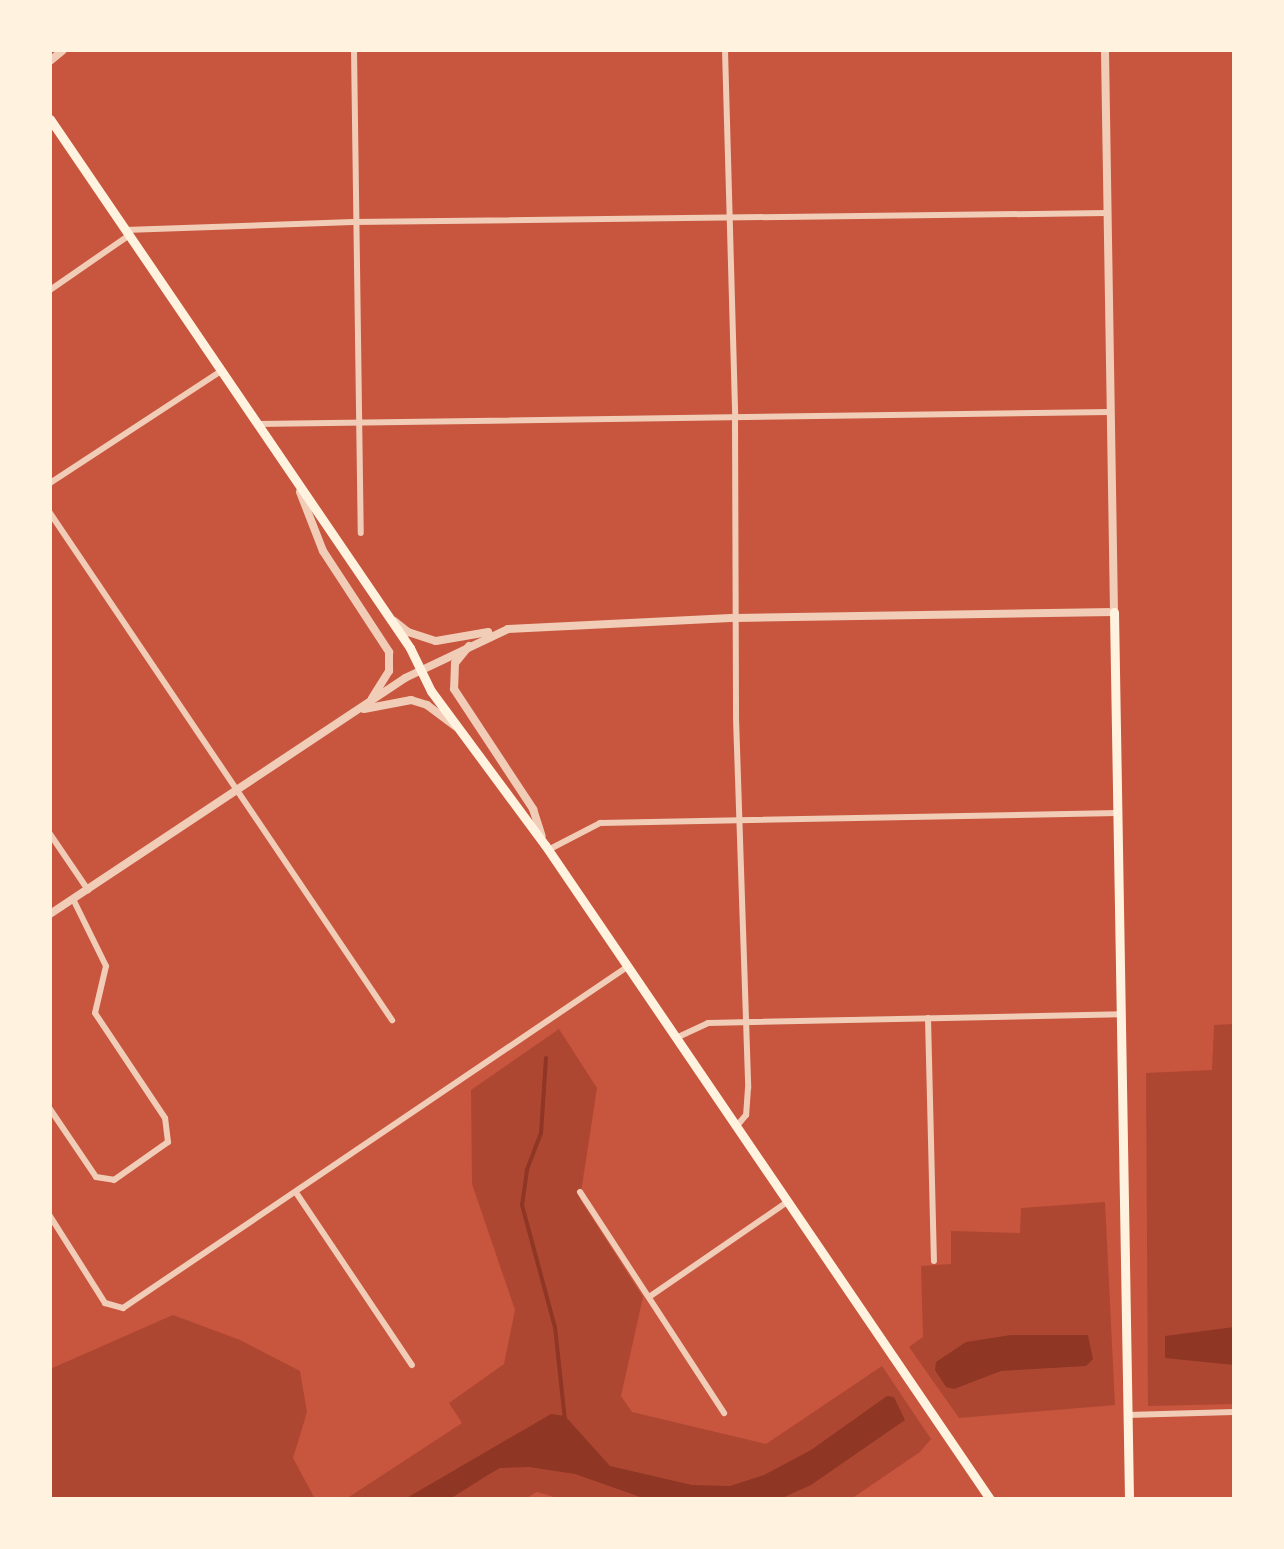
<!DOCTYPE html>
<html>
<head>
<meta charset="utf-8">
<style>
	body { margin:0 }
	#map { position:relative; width:1284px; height:1549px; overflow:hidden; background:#c8553d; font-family:"Fira Sans",sans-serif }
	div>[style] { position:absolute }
	.green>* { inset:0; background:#ae4732 }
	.water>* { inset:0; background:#8f3625 }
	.stream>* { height:4px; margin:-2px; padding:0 2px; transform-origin:2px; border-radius:2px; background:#8f3625 }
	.minor>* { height:6px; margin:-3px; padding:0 3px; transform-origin:3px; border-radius:3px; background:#f1ccb7 }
	.tertiary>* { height:8px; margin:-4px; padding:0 4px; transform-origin:4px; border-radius:4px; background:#f1ccb7 }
	.secondary>* { height:9px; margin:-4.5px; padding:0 4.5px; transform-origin:4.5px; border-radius:4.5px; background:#fff3e0 }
	.primary>* { height:9px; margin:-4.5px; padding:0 4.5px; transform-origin:4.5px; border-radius:4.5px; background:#fff3e0 }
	span { translate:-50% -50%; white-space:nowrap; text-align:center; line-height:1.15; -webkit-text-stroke:8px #fff3e0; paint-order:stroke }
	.frame { position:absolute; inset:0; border:52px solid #fff3e0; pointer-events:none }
</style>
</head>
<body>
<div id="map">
	<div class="green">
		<i style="clip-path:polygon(1234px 1024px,1234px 1404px,1148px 1406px,1146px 1073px,1212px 1070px,1214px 1025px)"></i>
		<i style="clip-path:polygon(559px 1029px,597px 1088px,580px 1199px,643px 1297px,621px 1396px,632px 1412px,766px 1444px,882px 1366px,931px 1439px,920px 1452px,851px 1499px,561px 1499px,537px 1492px,525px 1499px,346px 1499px,462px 1423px,449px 1403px,504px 1364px,515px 1310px,472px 1184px,471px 1090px)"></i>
		<i style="clip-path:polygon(1105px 1202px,1115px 1405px,959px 1418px,909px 1347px,923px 1337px,921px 1266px,951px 1264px,951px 1231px,1020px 1233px,1021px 1208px)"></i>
		<i style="clip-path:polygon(173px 1315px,240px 1340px,300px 1371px,307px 1412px,293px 1458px,315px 1499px,50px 1499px,50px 1369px)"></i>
	</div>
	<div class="water">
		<i style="clip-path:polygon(1234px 1327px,1234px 1365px,1165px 1358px,1165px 1336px)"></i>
		<i style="clip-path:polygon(1011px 1335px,1088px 1335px,1093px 1359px,1086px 1366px,1001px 1371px,954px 1389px,946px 1387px,935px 1370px,936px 1362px,966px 1342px)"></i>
		<i style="clip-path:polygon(887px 1396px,894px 1397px,905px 1420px,811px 1485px,780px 1499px,646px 1499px,575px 1474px,529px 1467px,500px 1468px,446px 1499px,405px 1499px,551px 1414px,565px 1416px,610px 1466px,692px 1485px,730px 1486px,764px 1475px,811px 1450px)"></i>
	</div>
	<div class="stream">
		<i style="left:546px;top:1058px;width:75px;rotate:93.8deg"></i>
		<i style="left:541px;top:1133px;width:40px;rotate:111deg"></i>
		<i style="left:527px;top:1170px;width:35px;rotate:98deg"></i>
		<i style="left:522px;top:1205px;width:126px;rotate:74.9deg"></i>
		<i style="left:555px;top:1327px;width:94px;rotate:83.9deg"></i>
		<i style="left:446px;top:1499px;width:45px;rotate:-32.3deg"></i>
	</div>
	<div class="minor">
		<i style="left:354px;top:50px;width:483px;rotate:89.2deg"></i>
		<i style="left:725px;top:50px;width:367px;rotate:88.4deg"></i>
		<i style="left:735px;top:417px;width:301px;rotate:89.8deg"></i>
		<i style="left:736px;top:718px;width:370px;rotate:88.1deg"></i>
		<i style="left:748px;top:1088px;width:27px;rotate:94deg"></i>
		<i style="left:746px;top:1115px;width:16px;rotate:130deg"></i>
		<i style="left:125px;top:230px;width:228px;rotate:-2deg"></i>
		<i style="left:353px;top:222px;width:754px;rotate:-0.68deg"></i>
		<i style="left:50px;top:290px;width:95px;rotate:-34.7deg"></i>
		<i style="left:257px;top:424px;width:853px;rotate:-0.81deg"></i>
		<i style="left:50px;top:483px;width:204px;rotate:-33.2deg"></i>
		<i style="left:50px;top:513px;width:612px;rotate:56deg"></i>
		<i style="left:50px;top:834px;width:68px;rotate:55.8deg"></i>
		<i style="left:548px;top:850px;width:59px;rotate:-27.4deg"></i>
		<i style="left:600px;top:823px;width:518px;rotate:-1.11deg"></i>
		<i style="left:928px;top:1018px;width:243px;rotate:88.6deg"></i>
		<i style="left:676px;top:1038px;width:35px;rotate:-25deg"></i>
		<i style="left:708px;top:1023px;width:413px;rotate:-1.2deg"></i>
		<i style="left:50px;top:1109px;width:82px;rotate:55.9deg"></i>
		<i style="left:96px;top:1177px;width:18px;rotate:9deg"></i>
		<i style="left:114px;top:1180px;width:66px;rotate:-35.1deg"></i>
		<i style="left:168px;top:1142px;width:24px;rotate:-97deg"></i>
		<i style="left:165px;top:1118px;width:126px;rotate:-123.7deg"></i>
		<i style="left:95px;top:1013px;width:48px;rotate:-76.8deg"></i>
		<i style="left:106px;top:966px;width:75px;rotate:-116.2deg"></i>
		<i style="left:580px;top:1192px;width:264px;rotate:56.9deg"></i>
		<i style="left:297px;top:1194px;width:206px;rotate:56.1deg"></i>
		<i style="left:50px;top:1216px;width:103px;rotate:57.7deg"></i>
		<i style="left:105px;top:1303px;width:19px;rotate:16deg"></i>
		<i style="left:123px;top:1308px;width:609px;rotate:-34.08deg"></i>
		<i style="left:649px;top:1297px;width:168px;rotate:-34.5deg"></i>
		<i style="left:1127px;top:1415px;width:107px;rotate:-1.6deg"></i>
	</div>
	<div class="tertiary">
		<i style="left:50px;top:61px;width:17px;rotate:-40deg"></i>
		<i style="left:300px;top:492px;width:63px;rotate:68.7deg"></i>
		<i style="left:323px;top:551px;width:121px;rotate:56.8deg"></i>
		<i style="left:389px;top:652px;width:19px;rotate:90deg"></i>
		<i style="left:389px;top:671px;width:32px;rotate:122deg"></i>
		<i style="left:394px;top:621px;width:18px;rotate:38deg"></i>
		<i style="left:408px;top:632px;width:29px;rotate:18deg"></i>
		<i style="left:436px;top:641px;width:53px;rotate:-9.8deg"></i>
		<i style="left:469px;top:646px;width:22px;rotate:129deg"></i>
		<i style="left:455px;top:663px;width:26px;rotate:92deg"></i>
		<i style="left:454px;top:689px;width:144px;rotate:56.6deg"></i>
		<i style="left:533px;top:809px;width:28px;rotate:72deg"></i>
		<i style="left:364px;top:709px;width:48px;rotate:-10.8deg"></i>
		<i style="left:411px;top:700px;width:17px;rotate:17deg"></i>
		<i style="left:427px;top:705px;width:36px;rotate:37deg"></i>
		<i style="left:50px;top:914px;width:426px;rotate:-33.6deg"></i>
		<i style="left:405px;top:678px;width:114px;rotate:-25.4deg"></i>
		<i style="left:508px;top:629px;width:228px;rotate:-2.8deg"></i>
		<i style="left:736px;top:618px;width:378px;rotate:-0.9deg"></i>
		<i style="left:1114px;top:612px;width:562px;rotate:-90.92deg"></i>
	</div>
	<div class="secondary">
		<i style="left:1114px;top:612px;width:887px;rotate:89.03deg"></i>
	</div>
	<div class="primary">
		<i style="left:50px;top:119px;width:640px;rotate:55.76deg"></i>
		<i style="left:410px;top:648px;width:48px;rotate:64deg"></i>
		<i style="left:431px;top:691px;width:192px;rotate:53.5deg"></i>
		<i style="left:545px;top:845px;width:791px;rotate:55.77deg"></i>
	</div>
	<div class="frame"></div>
</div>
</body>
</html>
